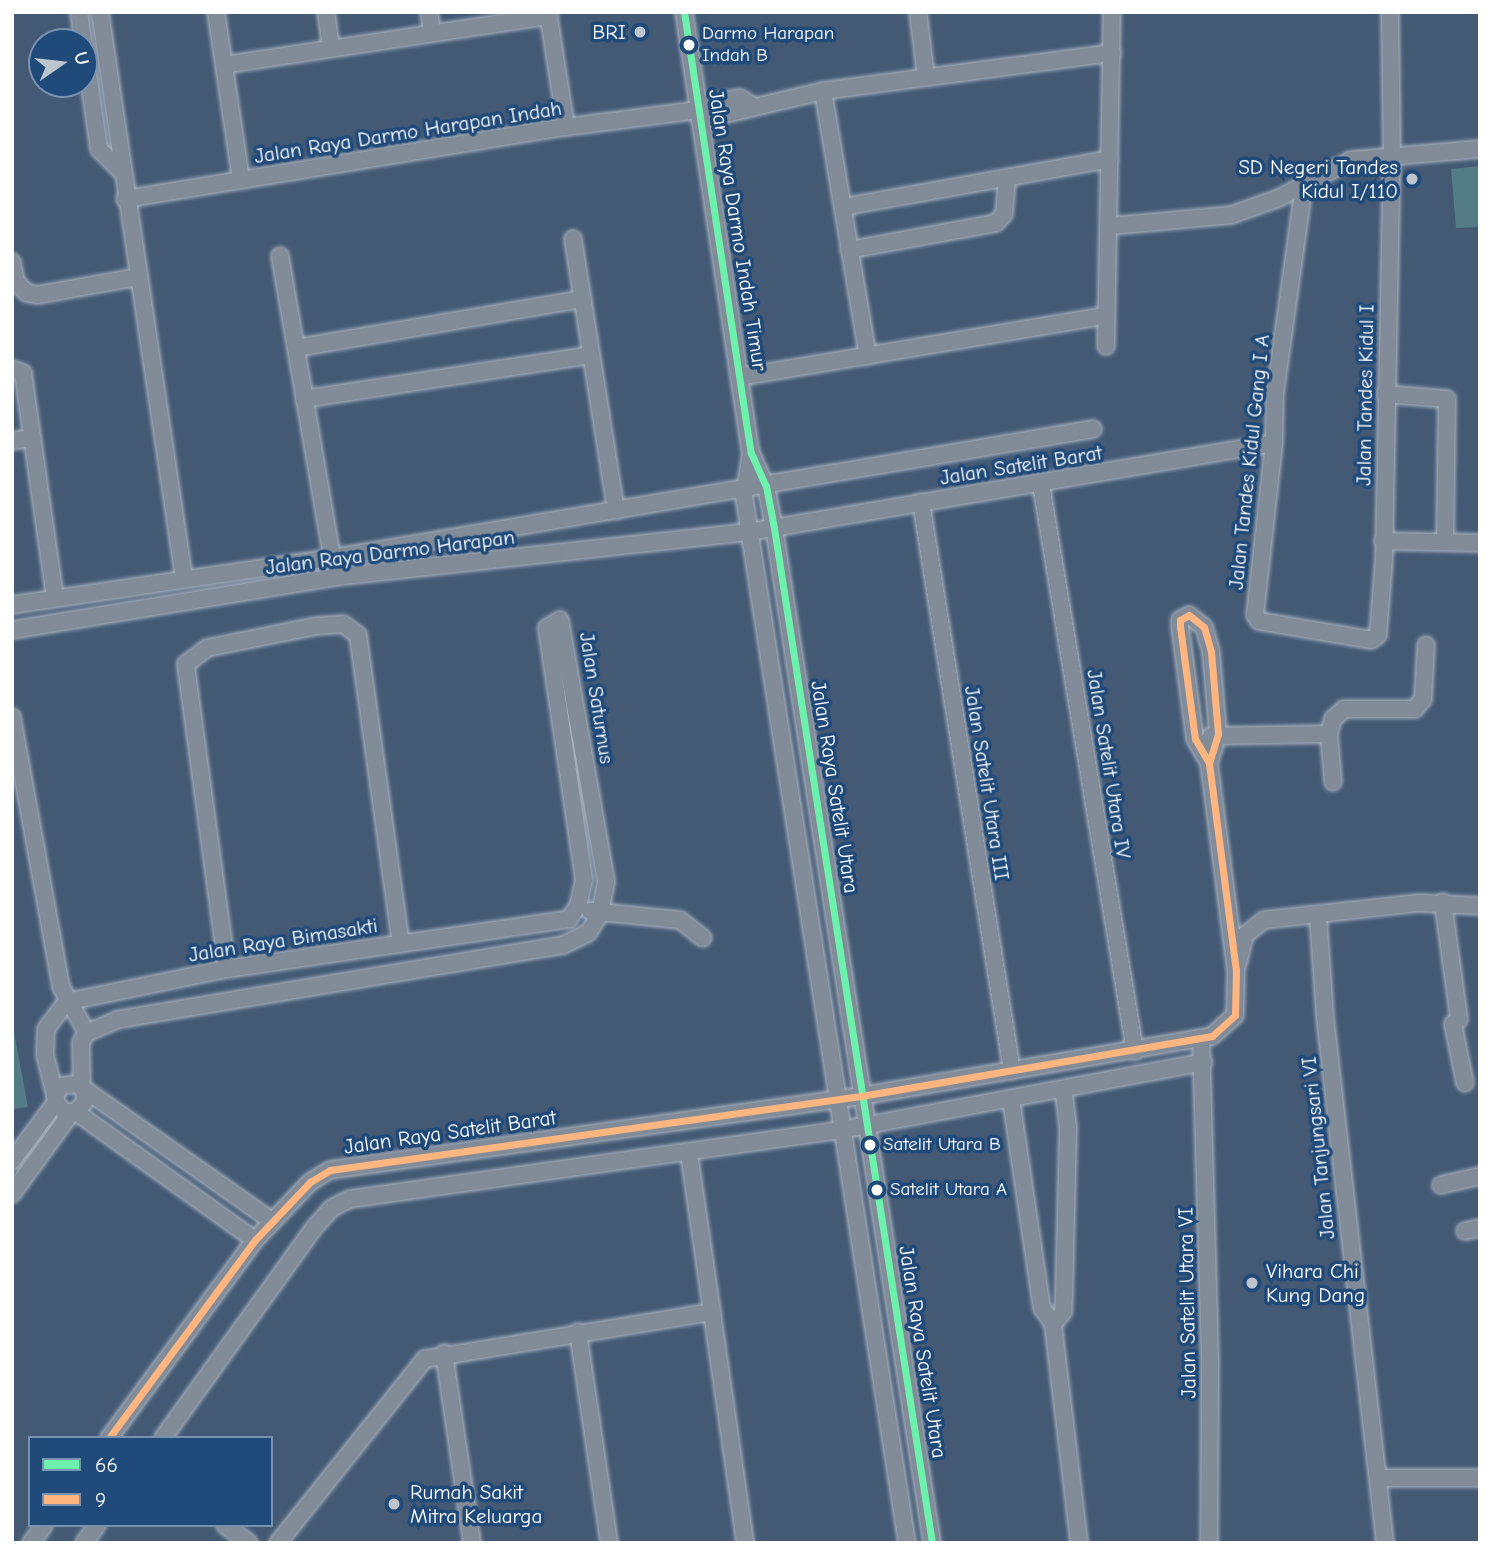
<!DOCTYPE html>
<html>
<head>
<meta charset="utf-8">
<style>
	body { margin:0 }
	#map { position:relative; width:1492px; height:1555px; overflow:hidden; background:#435974; font-family:"Comic Neue",sans-serif }
	div>[style] { position:absolute }
	.green>* { inset:0; background:#537c86 }
	.roads { filter:drop-shadow(0 0 2px #aab4c0) drop-shadow(0 0 2px #aab4c0) }
	.minor>* { height:16px; margin:-8px; padding:0 8px; transform-origin:8px; border-radius:8px; background:#828c98 }
	.bus-1>* { height:7px; margin:-3.5px; padding:0 3.5px; transform-origin:3.5px; border-radius:3.5px; background:#6df2ae }
	.bus-2>* { height:7px; margin:-3.5px; padding:0 3.5px; transform-origin:3.5px; border-radius:3.5px; background:#ffb580 }
	.dots>* { width:19px; height:19px; translate:-50% -50%; box-sizing:border-box; border:4px solid #1f4a7a; border-radius:50% }
	span { translate:-50% -50%; white-space:nowrap; text-align:center; line-height:1.15; -webkit-text-stroke:7px #1f4a7a; paint-order:stroke }
	.bus-label { font-size:19px; color:#fff }
	.left { translate:0 -50%; text-align:left }
	.poi-label { font-size:21px; color:#fff }
	.right { translate:-100% -50%; text-align:right }
	.street-label { font-size:21px; color:#fff }
	.frame { position:absolute; inset:0; border:14px solid #fff; pointer-events:none }
	.legend { position:absolute; left:28px; top:1436px; width:245px; height:91px; box-sizing:border-box; background:#1f4a7a; border:2px solid #7992af; margin:0; padding:9px 12px; list-style:none; font-size:21px; color:#fff }
	.legend li { display:flex; align-items:center; gap:14px; height:35px }
	.legend b { width:35px; border:2px solid #7992af }
	.north { position:absolute; left:28px; top:28px; width:70px; height:70px; box-sizing:border-box; background:#1f4a7a; border:2px solid #7992af; border-radius:50%; rotate:76deg; font-size:19px; font-weight:700; line-height:28px; text-align:center; color:#fff }
	.north::after { content:''; display:block; margin:auto; width:24px; height:32px; background:#bdc5ce; clip-path:polygon(50% 0,100% 100%,50% 72%,0 100%) }
</style>
</head>
<body>
<div id="map">
	<div class="green">
		<i style="clip-path:polygon(1480px 166px,1480px 227px,1456px 228px,1451px 169px)"></i>
		<i style="clip-path:polygon(12px 1021px,28px 1107px,12px 1109px)"></i>
	</div>
	<div class="roads">
		<div class="minor">
			<i style="left:79px;top:12px;width:30px;rotate:82deg"></i>
			<i style="left:100px;top:12px;width:572px;rotate:81.56deg"></i>
			<i style="left:216px;top:12px;width:170px;rotate:81.5deg"></i>
			<i style="left:326px;top:12px;width:35px;rotate:82deg"></i>
			<i style="left:429px;top:12px;width:20px;rotate:81deg"></i>
			<i style="left:548px;top:12px;width:116px;rotate:81.1deg"></i>
			<i style="left:684px;top:12px;width:446px;rotate:81.4deg"></i>
			<i style="left:751px;top:453px;width:36px;rotate:66deg"></i>
			<i style="left:766px;top:486px;width:43px;rotate:79.2deg"></i>
			<i style="left:774px;top:528px;width:1027px;rotate:81.15deg"></i>
			<i style="left:918px;top:12px;width:65px;rotate:83deg"></i>
			<i style="left:84px;top:46px;width:104px;rotate:81.7deg"></i>
			<i style="left:99px;top:149px;width:31px;rotate:45deg"></i>
			<i style="left:224px;top:65px;width:329px;rotate:-8.6deg"></i>
			<i style="left:823px;top:91px;width:269px;rotate:80.4deg"></i>
			<i style="left:698px;top:105px;width:43px;rotate:-9.5deg"></i>
			<i style="left:740px;top:98px;width:13px;rotate:32deg"></i>
			<i style="left:700px;top:120px;width:126px;rotate:-13.3deg"></i>
			<i style="left:823px;top:91px;width:292px;rotate:-7.5deg"></i>
			<i style="left:1304px;top:185px;width:211px;rotate:97.9deg"></i>
			<i style="left:1275px;top:394px;width:49px;rotate:91.2deg"></i>
			<i style="left:1274px;top:443px;width:173px;rotate:96.3deg"></i>
			<i style="left:1255px;top:615px;width:7px;rotate:56deg"></i>
			<i style="left:1259px;top:621px;width:114px;rotate:9.6deg"></i>
			<i style="left:1371px;top:640px;width:9px;rotate:-36deg"></i>
			<i style="left:1378px;top:635px;width:76px;rotate:-85.5deg"></i>
			<i style="left:1384px;top:559px;width:403px;rotate:-88.9deg"></i>
			<i style="left:1392px;top:156px;width:144px;rotate:-90.8deg"></i>
			<i style="left:125px;top:199px;width:447px;rotate:-9.3deg"></i>
			<i style="left:566px;top:127px;width:134px;rotate:-7.3deg"></i>
			<i style="left:843px;top:207px;width:271px;rotate:-10.2deg"></i>
			<i style="left:1111px;top:226px;width:121px;rotate:-5.2deg"></i>
			<i style="left:1231px;top:215px;width:51px;rotate:-19.5deg"></i>
			<i style="left:1279px;top:198px;width:81px;rotate:-27.8deg"></i>
			<i style="left:1351px;top:160px;width:129px;rotate:-4.9deg"></i>
			<i style="left:573px;top:239px;width:275px;rotate:81deg"></i>
			<i style="left:849px;top:250px;width:149px;rotate:-10.4deg"></i>
			<i style="left:996px;top:223px;width:12px;rotate:-48deg"></i>
			<i style="left:1004px;top:214px;width:36px;rotate:-85deg"></i>
			<i style="left:280px;top:256px;width:306px;rotate:80.2deg"></i>
			<i style="left:12px;top:262px;width:20px;rotate:79deg"></i>
			<i style="left:16px;top:282px;width:16px;rotate:45deg"></i>
			<i style="left:27px;top:293px;width:10px;rotate:11deg"></i>
			<i style="left:37px;top:295px;width:103px;rotate:-10.1deg"></i>
			<i style="left:1106px;top:346px;width:334px;rotate:-89deg"></i>
			<i style="left:296px;top:348px;width:291px;rotate:-9.7deg"></i>
			<i style="left:12px;top:369px;width:12px;rotate:20deg"></i>
			<i style="left:23px;top:373px;width:227px;rotate:81.9deg"></i>
			<i style="left:739px;top:377px;width:370px;rotate:-9.5deg"></i>
			<i style="left:1385px;top:394px;width:62px;rotate:4.6deg"></i>
			<i style="left:1447px;top:399px;width:143px;rotate:90.8deg"></i>
			<i style="left:304px;top:399px;width:290px;rotate:-8.7deg"></i>
			<i style="left:12px;top:441px;width:19px;rotate:-9deg"></i>
			<i style="left:751px;top:453px;width:44px;rotate:99.2deg"></i>
			<i style="left:744px;top:496px;width:1060px;rotate:81.15deg"></i>
			<i style="left:1041px;top:484px;width:575px;rotate:80.59deg"></i>
			<i style="left:921px;top:502px;width:576px;rotate:80.91deg"></i>
			<i style="left:1383px;top:541px;width:97px;rotate:1.2deg"></i>
			<i style="left:12px;top:605px;width:323px;rotate:-8.4deg"></i>
			<i style="left:332px;top:558px;width:772px;rotate:-9.62deg"></i>
			<i style="left:12px;top:630px;width:326px;rotate:-9.3deg"></i>
			<i style="left:334px;top:577px;width:417px;rotate:-6.2deg"></i>
			<i style="left:749px;top:532px;width:532px;rotate:-9.62deg"></i>
			<i style="left:12px;top:717px;width:274px;rotate:79.7deg"></i>
			<i style="left:61px;top:987px;width:53px;rotate:60.5deg"></i>
			<i style="left:1329px;top:734px;width:48px;rotate:85.2deg"></i>
			<i style="left:1211px;top:736px;width:118px;rotate:-1deg"></i>
			<i style="left:1329px;top:734px;width:16px;rotate:-75deg"></i>
			<i style="left:1333px;top:719px;width:15px;rotate:-42deg"></i>
			<i style="left:1344px;top:709px;width:71px"></i>
			<i style="left:1415px;top:709px;width:13px;rotate:-51deg"></i>
			<i style="left:1423px;top:699px;width:54px;rotate:-86.8deg"></i>
			<i style="left:1443px;top:902px;width:118px;rotate:82.2deg"></i>
			<i style="left:1459px;top:1019px;width:8px;rotate:140deg"></i>
			<i style="left:1453px;top:1024px;width:60px;rotate:78.5deg"></i>
			<i style="left:590px;top:911px;width:90px;rotate:5.7deg"></i>
			<i style="left:680px;top:920px;width:29px;rotate:38deg"></i>
			<i style="left:1318px;top:916px;width:101px;rotate:86deg"></i>
			<i style="left:1325px;top:1017px;width:529px;rotate:83.49deg"></i>
			<i style="left:1238px;top:963px;width:29px;rotate:-76deg"></i>
			<i style="left:1245px;top:935px;width:24px;rotate:-38deg"></i>
			<i style="left:1264px;top:920px;width:156px;rotate:-6.3deg"></i>
			<i style="left:1419px;top:903px;width:61px;rotate:2.8deg"></i>
			<i style="left:227px;top:969px;width:308px;rotate:-97.7deg"></i>
			<i style="left:186px;top:664px;width:26px;rotate:-37deg"></i>
			<i style="left:207px;top:648px;width:111px;rotate:-11.4deg"></i>
			<i style="left:316px;top:626px;width:27px;rotate:-4deg"></i>
			<i style="left:343px;top:624px;width:19px;rotate:36deg"></i>
			<i style="left:358px;top:635px;width:311px;rotate:82.1deg"></i>
			<i style="left:1201px;top:1038px;width:327px;rotate:88.4deg"></i>
			<i style="left:1210px;top:1365px;width:178px;rotate:90.3deg"></i>
			<i style="left:84px;top:1091px;width:10px;rotate:84deg"></i>
			<i style="left:85px;top:1101px;width:14px;rotate:129deg"></i>
			<i style="left:76px;top:1112px;width:11px;rotate:180deg"></i>
			<i style="left:65px;top:1112px;width:11px;rotate:-139deg"></i>
			<i style="left:57px;top:1105px;width:10px;rotate:-101deg"></i>
			<i style="left:55px;top:1095px;width:11px;rotate:-56deg"></i>
			<i style="left:61px;top:1086px;width:16px;rotate:-7deg"></i>
			<i style="left:77px;top:1084px;width:238px;rotate:35.1deg"></i>
			<i style="left:55px;top:1095px;width:41px;rotate:-104deg"></i>
			<i style="left:45px;top:1055px;width:26px;rotate:-88deg"></i>
			<i style="left:46px;top:1029px;width:34px;rotate:-53deg"></i>
			<i style="left:66px;top:1002px;width:164px;rotate:-11.6deg"></i>
			<i style="left:227px;top:969px;width:346px;rotate:-8.3deg"></i>
			<i style="left:569px;top:919px;width:16px;rotate:-55deg"></i>
			<i style="left:578px;top:906px;width:27px;rotate:-77deg"></i>
			<i style="left:584px;top:880px;width:255px;rotate:-98.4deg"></i>
			<i style="left:547px;top:628px;width:15px;rotate:-32deg"></i>
			<i style="left:560px;top:620px;width:266px;rotate:80deg"></i>
			<i style="left:606px;top:882px;width:33px;rotate:101deg"></i>
			<i style="left:600px;top:914px;width:22px;rotate:122deg"></i>
			<i style="left:588px;top:933px;width:28px;rotate:154deg"></i>
			<i style="left:563px;top:945px;width:452px;rotate:170.5deg"></i>
			<i style="left:117px;top:1020px;width:33px;rotate:157deg"></i>
			<i style="left:87px;top:1033px;width:11px;rotate:124deg"></i>
			<i style="left:81px;top:1042px;width:46px;rotate:88.8deg"></i>
			<i style="left:1011px;top:1099px;width:211px;rotate:81.6deg"></i>
			<i style="left:1042px;top:1308px;width:19px;rotate:55deg"></i>
			<i style="left:1053px;top:1324px;width:221px;rotate:83.2deg"></i>
			<i style="left:76px;top:1112px;width:220px;rotate:35.6deg"></i>
			<i style="left:689px;top:1153px;width:394px;rotate:81.8deg"></i>
			<i style="left:12px;top:1161px;width:74px;rotate:-53.3deg"></i>
			<i style="left:1441px;top:1185px;width:40px;rotate:-13deg"></i>
			<i style="left:12px;top:1194px;width:100px;rotate:-53.9deg"></i>
			<i style="left:1465px;top:1231px;width:15px;rotate:-11deg"></i>
			<i style="left:1053px;top:1324px;width:16px;rotate:-50deg"></i>
			<i style="left:1063px;top:1312px;width:16px;rotate:-86deg"></i>
			<i style="left:1064px;top:1296px;width:169px;rotate:-88.6deg"></i>
			<i style="left:1068px;top:1127px;width:38px;rotate:-97deg"></i>
			<i style="left:578px;top:1332px;width:213px;rotate:81.6deg"></i>
			<i style="left:444px;top:1353px;width:192px;rotate:81.6deg"></i>
			<i style="left:109px;top:1438px;width:246px;rotate:-53.6deg"></i>
			<i style="left:255px;top:1240px;width:80px;rotate:-46.5deg"></i>
			<i style="left:310px;top:1182px;width:23px;rotate:-31deg"></i>
			<i style="left:330px;top:1170px;width:536px;rotate:-7.93deg"></i>
			<i style="left:861px;top:1096px;width:356px;rotate:-9.7deg"></i>
			<i style="left:1212px;top:1036px;width:31px;rotate:-42deg"></i>
			<i style="left:1235px;top:1015px;width:44px;rotate:-88.7deg"></i>
			<i style="left:1236px;top:971px;width:210px;rotate:-97.4deg"></i>
			<i style="left:1209px;top:763px;width:28px;rotate:-120deg"></i>
			<i style="left:1195px;top:739px;width:113px;rotate:-97.6deg"></i>
			<i style="left:1180px;top:627px;width:7px;rotate:-90deg"></i>
			<i style="left:1180px;top:620px;width:10px;rotate:-29deg"></i>
			<i style="left:1189px;top:615px;width:19px;rotate:39deg"></i>
			<i style="left:1204px;top:627px;width:26px;rotate:74deg"></i>
			<i style="left:1211px;top:652px;width:82px;rotate:85.1deg"></i>
			<i style="left:1218px;top:734px;width:30px;rotate:107deg"></i>
			<i style="left:163px;top:1438px;width:257px;rotate:-54.3deg"></i>
			<i style="left:313px;top:1229px;width:28px;rotate:-48deg"></i>
			<i style="left:332px;top:1208px;width:20px;rotate:-27deg"></i>
			<i style="left:350px;top:1199px;width:491px;rotate:-8deg"></i>
			<i style="left:836px;top:1131px;width:374px;rotate:-10.6deg"></i>
			<i style="left:1378px;top:1478px;width:102px"></i>
			<i style="left:225px;top:1525px;width:30px;rotate:37deg"></i>
			<i style="left:31px;top:1543px;width:22px;rotate:-54deg"></i>
			<i style="left:84px;top:1543px;width:22px;rotate:-54deg"></i>
			<i style="left:278px;top:1543px;width:236px;rotate:-51.4deg"></i>
			<i style="left:425px;top:1359px;width:291px;rotate:-9.3deg"></i>
		</div>
	</div>
	<div class="bus-1">
		<i style="left:684px;top:12px;width:446px;rotate:81.4deg"></i>
		<i style="left:751px;top:453px;width:36px;rotate:66deg"></i>
		<i style="left:766px;top:486px;width:43px;rotate:79.2deg"></i>
		<i style="left:774px;top:528px;width:1027px;rotate:81.15deg"></i>
	</div>
	<div class="bus-2">
		<i style="left:109px;top:1438px;width:246px;rotate:-53.6deg"></i>
		<i style="left:255px;top:1240px;width:80px;rotate:-46.5deg"></i>
		<i style="left:310px;top:1182px;width:23px;rotate:-31deg"></i>
		<i style="left:330px;top:1170px;width:536px;rotate:-7.93deg"></i>
		<i style="left:861px;top:1096px;width:356px;rotate:-9.7deg"></i>
		<i style="left:1212px;top:1036px;width:31px;rotate:-42deg"></i>
		<i style="left:1235px;top:1015px;width:44px;rotate:-88.7deg"></i>
		<i style="left:1236px;top:971px;width:210px;rotate:-97.4deg"></i>
		<i style="left:1209px;top:763px;width:28px;rotate:-120deg"></i>
		<i style="left:1195px;top:739px;width:113px;rotate:-97.6deg"></i>
		<i style="left:1180px;top:627px;width:7px;rotate:-90deg"></i>
		<i style="left:1180px;top:620px;width:10px;rotate:-29deg"></i>
		<i style="left:1189px;top:615px;width:19px;rotate:39deg"></i>
		<i style="left:1204px;top:627px;width:26px;rotate:74deg"></i>
		<i style="left:1211px;top:652px;width:82px;rotate:85.1deg"></i>
		<i style="left:1218px;top:734px;width:30px;rotate:107deg"></i>
	</div>
	<div class="dots">
		<i style="left:640px;top:32px;background:#bdc5ce"></i>
		<i style="left:689px;top:45px;background:#fff"></i>
		<i style="left:1412px;top:179px;background:#bdc5ce"></i>
		<i style="left:870px;top:1145px;background:#fff"></i>
		<i style="left:877px;top:1190px;background:#fff"></i>
		<i style="left:1252px;top:1283px;background:#bdc5ce"></i>
		<i style="left:394px;top:1504px;background:#bdc5ce"></i>
	</div>
	<div class="bus-label">
		<span class="left" style="left:702px;top:45px">Darmo Harapan<br>Indah B</span>
		<span class="left" style="left:883px;top:1145px">Satelit Utara B</span>
		<span class="left" style="left:890px;top:1190px">Satelit Utara A</span>
	</div>
	<div class="poi-label">
		<span class="right" style="left:626px;top:32px">BRI</span>
		<span class="right" style="left:1398px;top:179px">SD Negeri Tandes<br>Kidul I/110</span>
		<span class="left" style="left:1266px;top:1283px">Vihara Chi<br>Kung Dang</span>
		<span class="left" style="left:410px;top:1504px">Rumah Sakit<br>Mitra Keluarga</span>
	</div>
	<div class="street-label">
		<span style="left:408px;top:132px;rotate:-9deg">Jalan Raya Darmo Harapan Indah</span>
		<span style="left:738px;top:230px;rotate:81deg">Jalan Raya Darmo Indah Timur</span>
		<span style="left:1365px;top:395px;rotate:-89deg">Jalan Tandes Kidul I</span>
		<span style="left:1249px;top:462px;rotate:-84deg">Jalan Tandes Kidul Gang I A</span>
		<span style="left:1021px;top:465px;rotate:-9deg">Jalan Satelit Barat</span>
		<span style="left:390px;top:552px;rotate:-7deg">Jalan Raya Darmo Harapan</span>
		<span style="left:597px;top:698px;rotate:81deg">Jalan Saturnus</span>
		<span style="left:1109px;top:764px;rotate:81deg">Jalan Satelit Utara IV</span>
		<span style="left:987px;top:783px;rotate:81deg">Jalan Satelit Utara III</span>
		<span style="left:835px;top:787px;rotate:81deg">Jalan Raya Satelit Utara</span>
		<span style="left:283px;top:940px;rotate:-9deg">Jalan Raya Bimasakti</span>
		<span style="left:450px;top:1132px;rotate:-8deg">Jalan Raya Satelit Barat</span>
		<span style="left:1318px;top:1148px;rotate:-96deg">Jalan Tanjungsari VI</span>
		<span style="left:1187px;top:1303px;rotate:-91deg">Jalan Satelit Utara VI</span>
		<span style="left:923px;top:1352px;rotate:81deg">Jalan Raya Satelit Utara</span>
	</div>
	<div class="frame"></div>
	<ul class="legend">
	<li><b style="height:9px;background:#6df2ae"></b>66</li>
	<li><b style="height:9px;background:#ffb580"></b>9</li>
	</ul>
	<div class="north">U</div>
</div>
</body>
</html>
